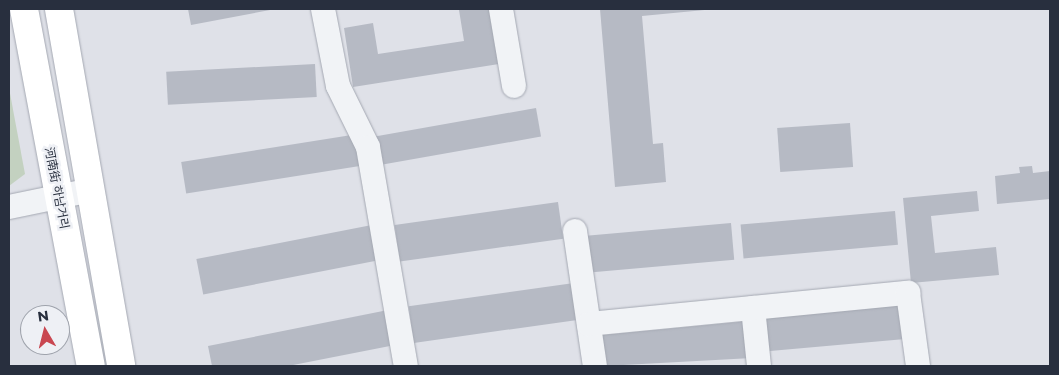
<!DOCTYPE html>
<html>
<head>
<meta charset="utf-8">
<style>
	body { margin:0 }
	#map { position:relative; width:1059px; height:375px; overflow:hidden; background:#dfe1e8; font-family:Montserrat,"Noto Sans SC","Noto Sans KR",sans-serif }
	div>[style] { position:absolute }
	.green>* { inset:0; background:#c3d1c0 }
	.building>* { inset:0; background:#b6bac4; transform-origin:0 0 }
	.roads { filter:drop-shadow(0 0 1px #a4a8b2) drop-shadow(0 0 1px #a4a8b2) }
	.minor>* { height:24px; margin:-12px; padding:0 12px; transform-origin:12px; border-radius:12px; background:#f1f3f6 }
	.major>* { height:28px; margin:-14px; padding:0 14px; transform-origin:14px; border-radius:14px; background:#fff }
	span { translate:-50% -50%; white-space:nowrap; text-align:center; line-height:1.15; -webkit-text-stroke:5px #eef0f5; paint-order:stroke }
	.street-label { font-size:12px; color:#282f3e }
	.frame { position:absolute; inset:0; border:10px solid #282f3e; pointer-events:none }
	.north { position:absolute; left:20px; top:305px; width:50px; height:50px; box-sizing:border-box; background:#eef0f5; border:1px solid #9fa3ac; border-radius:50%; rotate:352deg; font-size:14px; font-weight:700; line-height:20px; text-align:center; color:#282f3e }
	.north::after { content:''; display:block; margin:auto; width:18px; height:22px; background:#c94751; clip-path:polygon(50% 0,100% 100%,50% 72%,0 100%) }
</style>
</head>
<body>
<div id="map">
	<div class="green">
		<i style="clip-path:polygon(9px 88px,25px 174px,9px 186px)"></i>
	</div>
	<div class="building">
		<i style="clip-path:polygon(188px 9px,270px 9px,270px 10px,191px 25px)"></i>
		<i style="clip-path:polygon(491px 9px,499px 64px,353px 87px,344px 28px,373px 23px,378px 54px,464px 41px,459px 10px)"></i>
		<i style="clip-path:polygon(600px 9px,715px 9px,642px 16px,653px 144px,663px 143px,666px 182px,615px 187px)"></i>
		<i style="left:315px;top:64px;width:33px;height:149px;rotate:87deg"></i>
		<i style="left:536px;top:108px;width:29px;height:165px;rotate:80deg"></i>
		<i style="left:850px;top:123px;width:44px;height:73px;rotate:86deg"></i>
		<i style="left:358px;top:134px;width:32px;height:179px;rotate:81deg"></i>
		<i style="clip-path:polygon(1032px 166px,1033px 173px,1050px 171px,1050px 199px,997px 204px,995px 176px,1020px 173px,1019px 167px)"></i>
		<i style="clip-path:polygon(977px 191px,979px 211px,931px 216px,935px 253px,996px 247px,999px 275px,911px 283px,903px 198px)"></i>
		<i style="left:558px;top:202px;width:37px;height:165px;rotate:82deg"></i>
		<i style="left:895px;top:211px;width:34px;height:155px;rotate:85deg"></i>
		<i style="left:731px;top:223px;width:37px;height:148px;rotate:85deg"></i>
		<i style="left:377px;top:224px;width:36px;height:184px;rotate:79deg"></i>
		<i style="left:574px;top:283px;width:37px;height:167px;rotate:82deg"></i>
		<i style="left:905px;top:305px;width:34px;height:144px;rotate:85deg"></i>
		<i style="clip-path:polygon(388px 310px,395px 345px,288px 366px,212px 366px,208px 346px)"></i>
		<i style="clip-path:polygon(749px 321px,752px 358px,605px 366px,602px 335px)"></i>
	</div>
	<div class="roads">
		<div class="minor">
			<i style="left:323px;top:9px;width:78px;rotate:79deg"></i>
			<i style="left:338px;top:86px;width:68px;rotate:63.8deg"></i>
			<i style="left:368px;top:147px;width:222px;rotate:80.2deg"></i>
			<i style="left:501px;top:9px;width:78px;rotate:80.4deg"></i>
			<i style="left:9px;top:207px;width:84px;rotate:-11.7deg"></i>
			<i style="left:575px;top:231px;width:136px;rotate:81.6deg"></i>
			<i style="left:753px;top:308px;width:58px;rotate:84.1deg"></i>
			<i style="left:589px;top:324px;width:321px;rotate:-5.6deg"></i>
			<i style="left:908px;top:293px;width:74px;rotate:82.2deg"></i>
		</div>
		<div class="major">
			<i style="left:24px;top:9px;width:363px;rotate:79.4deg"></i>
			<i style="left:59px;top:9px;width:362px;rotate:80.1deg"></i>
		</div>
	</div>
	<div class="street-label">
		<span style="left:57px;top:188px;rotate:79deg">河南街 하남거리</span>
	</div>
	<div class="frame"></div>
	<div class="north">N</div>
</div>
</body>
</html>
